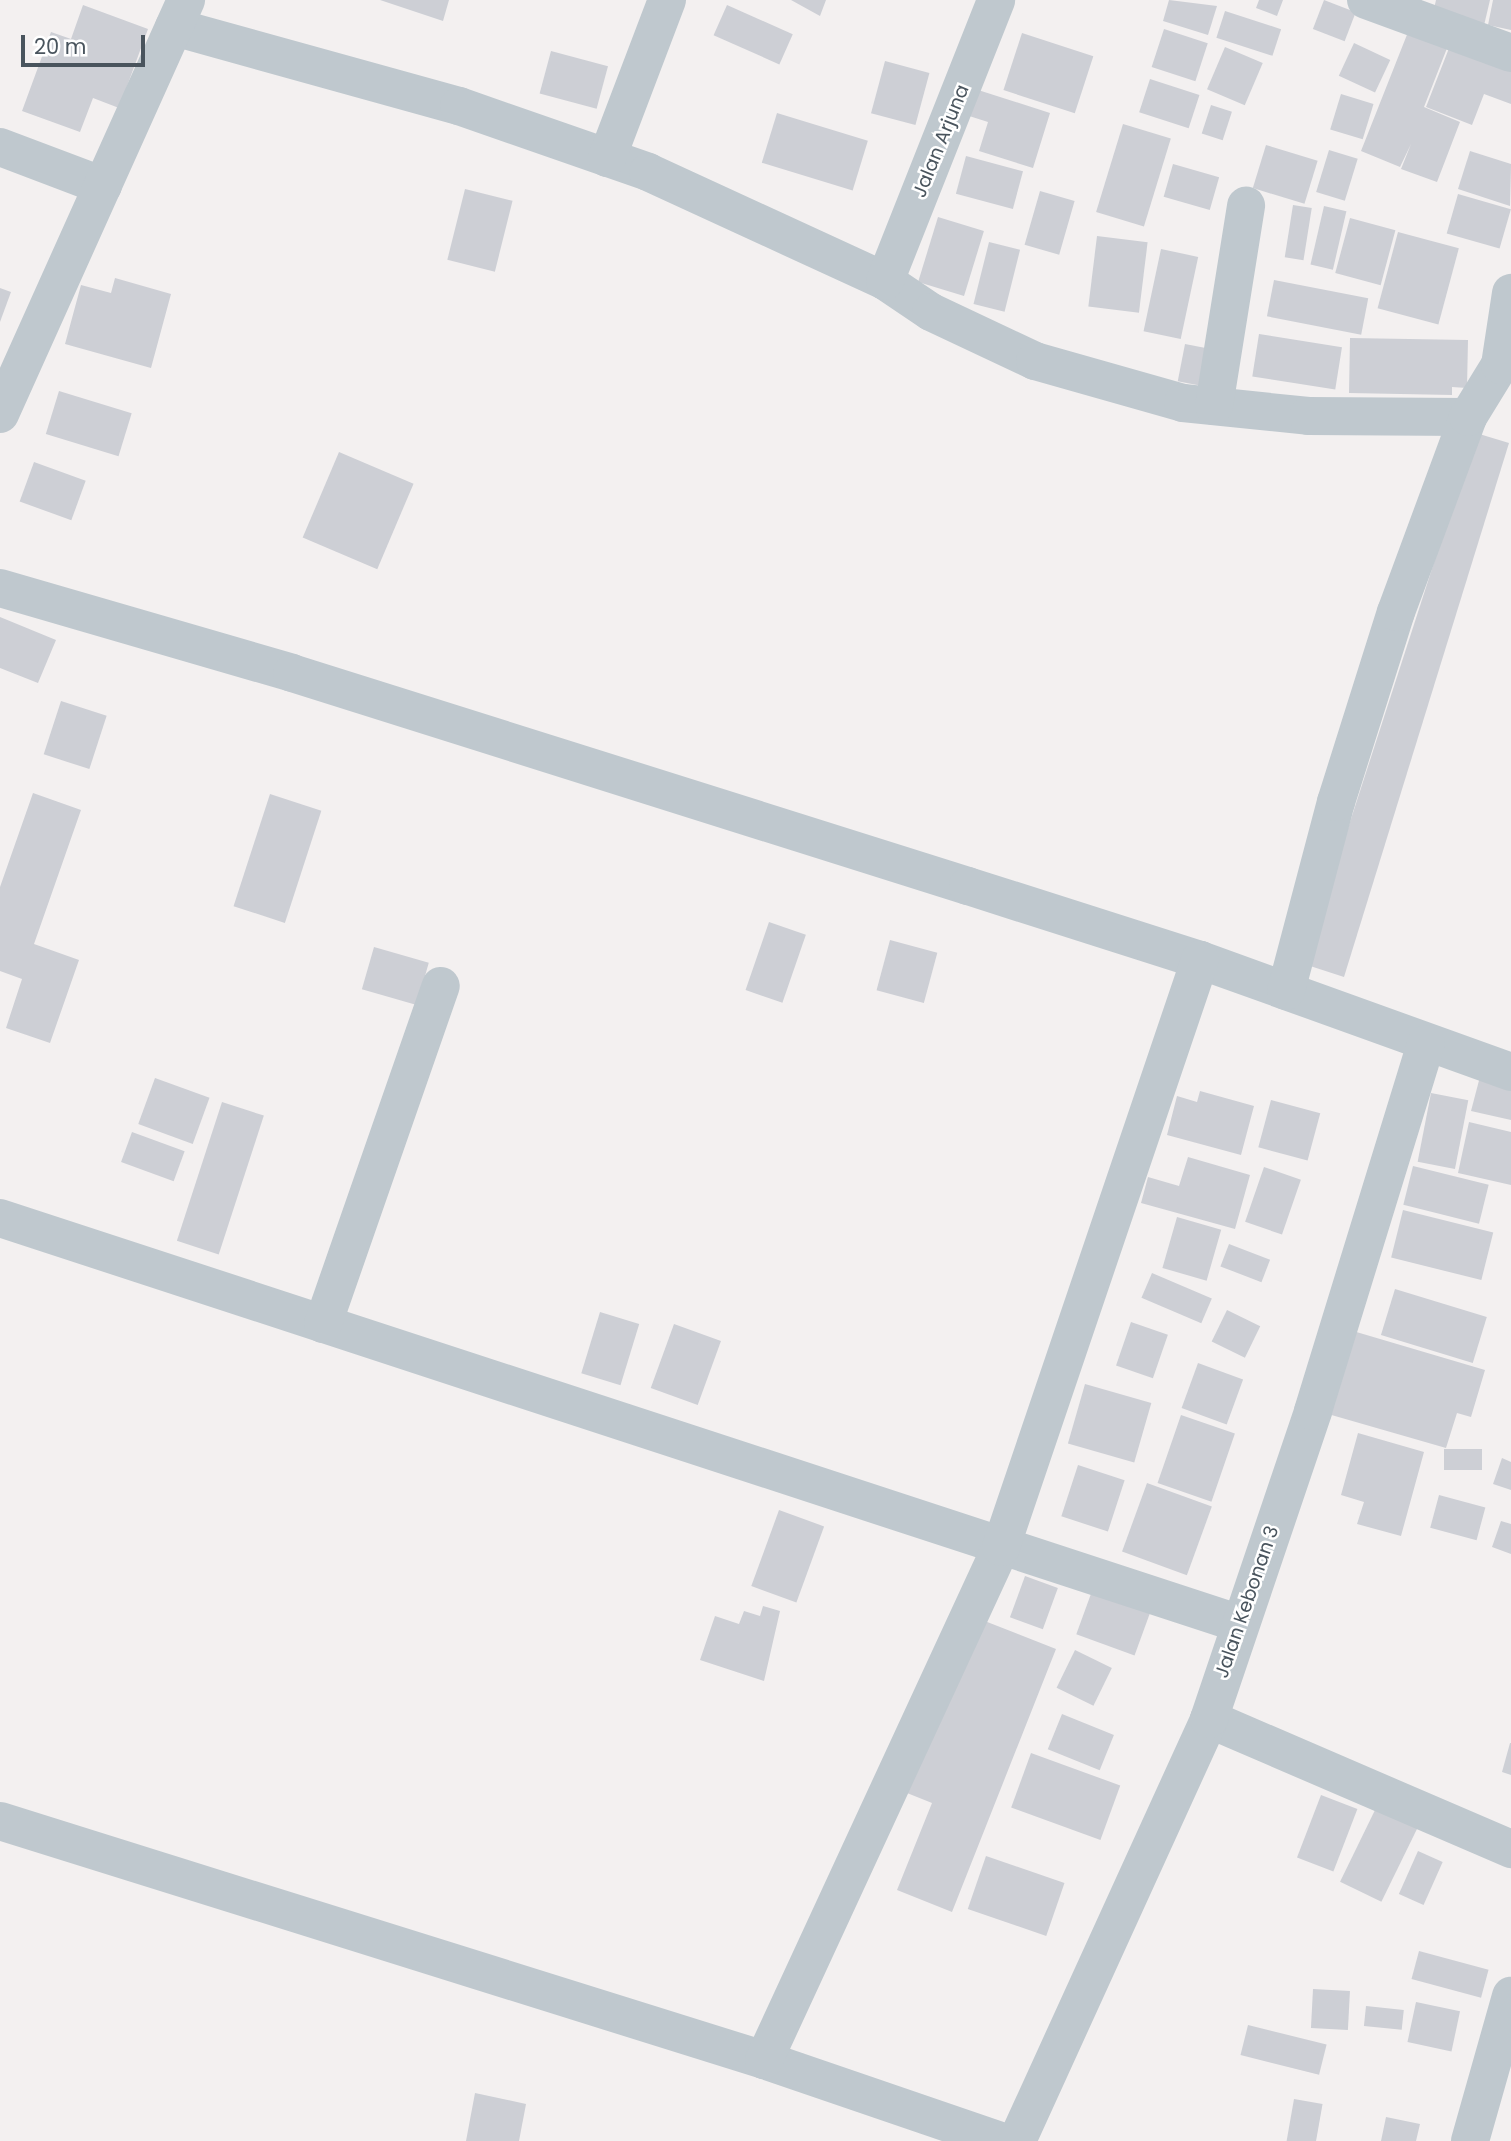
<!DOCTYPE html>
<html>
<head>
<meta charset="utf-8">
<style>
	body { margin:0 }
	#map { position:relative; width:1511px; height:2141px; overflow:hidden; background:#f3f0f0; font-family:Poppins,sans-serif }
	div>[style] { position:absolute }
	.building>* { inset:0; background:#cdcfd5; transform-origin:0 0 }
	.minor>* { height:38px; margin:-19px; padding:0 19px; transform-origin:19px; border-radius:19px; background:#bfc8ce }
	span { translate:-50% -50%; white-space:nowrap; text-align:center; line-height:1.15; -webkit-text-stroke:5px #fff; paint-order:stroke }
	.street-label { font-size:19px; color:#49545d }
	.scale { position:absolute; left:21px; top:35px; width:124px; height:32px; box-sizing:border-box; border:4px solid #49545d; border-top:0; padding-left:9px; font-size:21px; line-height:24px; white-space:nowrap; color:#49545d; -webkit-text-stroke:5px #fff; paint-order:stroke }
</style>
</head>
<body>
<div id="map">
	<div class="building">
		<i style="clip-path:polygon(380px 0,449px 0,443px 21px)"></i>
		<i style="clip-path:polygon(791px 0,826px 0,820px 16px)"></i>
		<i style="clip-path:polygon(1169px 0,1217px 6px,1208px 35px,1163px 21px)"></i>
		<i style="clip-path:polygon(1259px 0,1283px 0,1277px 16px,1256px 8px)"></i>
		<i style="left:1324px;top:0;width:34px;height:31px;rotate:21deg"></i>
		<i style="clip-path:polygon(1436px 0,1490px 0,1482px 34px,1431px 22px)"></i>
		<i style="clip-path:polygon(1493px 0,1511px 0,1511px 30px,1488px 25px)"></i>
		<i style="clip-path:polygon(83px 5px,148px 29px,119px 108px,93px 98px,80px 132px,22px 111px,51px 32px,71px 39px)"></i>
		<i style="left:727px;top:5px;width:72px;height:33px;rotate:24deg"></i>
		<i style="left:1225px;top:11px;width:59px;height:28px;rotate:18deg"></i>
		<i style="clip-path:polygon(1412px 22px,1451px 38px,1424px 107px,1460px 122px,1437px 182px,1401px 169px,1411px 144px,1400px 167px,1361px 151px)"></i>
		<i style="left:1164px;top:29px;width:46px;height:40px;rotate:18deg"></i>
		<i style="left:1022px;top:33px;width:75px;height:60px;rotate:18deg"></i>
		<i style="clip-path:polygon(1453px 38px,1511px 61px,1511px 104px,1484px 94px,1472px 125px,1426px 107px)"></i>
		<i style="left:1354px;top:43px;width:40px;height:36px;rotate:25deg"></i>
		<i style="left:1225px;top:47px;width:41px;height:46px;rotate:23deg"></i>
		<i style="left:551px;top:51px;width:59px;height:44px;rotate:15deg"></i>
		<i style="left:885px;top:61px;width:46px;height:54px;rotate:15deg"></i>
		<i style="left:1150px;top:79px;width:52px;height:35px;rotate:18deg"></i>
		<i style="clip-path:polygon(975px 89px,1050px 113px,1033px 168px,979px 151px,988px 122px,966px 115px)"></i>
		<i style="left:1341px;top:94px;width:34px;height:37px;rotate:17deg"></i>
		<i style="left:1211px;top:105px;width:22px;height:30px;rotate:18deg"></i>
		<i style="left:777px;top:113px;width:95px;height:52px;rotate:17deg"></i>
		<i style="left:1123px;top:124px;width:50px;height:92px;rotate:17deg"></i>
		<i style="left:1266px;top:145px;width:54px;height:45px;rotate:17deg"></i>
		<i style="left:1329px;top:150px;width:30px;height:44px;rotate:17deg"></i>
		<i style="clip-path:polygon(1470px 151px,1511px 164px,1510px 206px,1458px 189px)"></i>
		<i style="left:966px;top:156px;width:59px;height:39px;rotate:15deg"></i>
		<i style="left:1173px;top:164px;width:48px;height:34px;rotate:16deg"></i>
		<i style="left:465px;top:189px;width:49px;height:73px;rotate:14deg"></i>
		<i style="left:1040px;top:191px;width:36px;height:56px;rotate:16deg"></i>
		<i style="left:1458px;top:194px;width:55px;height:41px;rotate:16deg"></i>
		<i style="left:1293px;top:205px;width:19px;height:53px;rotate:9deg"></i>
		<i style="left:1324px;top:206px;width:23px;height:60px;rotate:13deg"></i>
		<i style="left:938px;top:217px;width:48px;height:68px;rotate:17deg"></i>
		<i style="left:1350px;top:218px;width:47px;height:57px;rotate:15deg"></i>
		<i style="left:1398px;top:232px;width:63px;height:79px;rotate:15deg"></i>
		<i style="left:1097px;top:236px;width:51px;height:71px;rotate:7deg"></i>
		<i style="left:989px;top:242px;width:32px;height:64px;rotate:14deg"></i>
		<i style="left:1161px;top:249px;width:38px;height:84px;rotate:12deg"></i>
		<i style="clip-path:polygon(115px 278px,171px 294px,151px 368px,65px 344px,81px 285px,111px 293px)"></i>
		<i style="left:1274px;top:280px;width:96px;height:37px;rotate:11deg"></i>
		<i style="clip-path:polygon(0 288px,11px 292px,0 322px)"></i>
		<i style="left:1259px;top:334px;width:84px;height:43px;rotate:9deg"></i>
		<i style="clip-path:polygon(1350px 338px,1468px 340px,1467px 388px,1452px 387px,1452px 395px,1349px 393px)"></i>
		<i style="left:1185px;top:344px;width:25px;height:38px;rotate:11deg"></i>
		<i style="left:59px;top:391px;width:76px;height:45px;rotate:17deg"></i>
		<i style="clip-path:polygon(1476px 433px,1509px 443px,1344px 977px,1304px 964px)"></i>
		<i style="left:339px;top:452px;width:81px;height:93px;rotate:23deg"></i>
		<i style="left:34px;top:462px;width:55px;height:42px;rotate:20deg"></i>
		<i style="clip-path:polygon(0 617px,56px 640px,38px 683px,0 668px)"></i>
		<i style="left:61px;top:701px;width:48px;height:56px;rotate:18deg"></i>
		<i style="clip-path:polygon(33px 793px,81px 810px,34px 944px,79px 960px,50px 1043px,6px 1028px,22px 979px,0 971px,0 887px)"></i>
		<i style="left:270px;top:794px;width:54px;height:118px;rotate:18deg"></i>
		<i style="left:769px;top:922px;width:39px;height:72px;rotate:19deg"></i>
		<i style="left:890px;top:940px;width:49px;height:52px;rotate:15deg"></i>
		<i style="left:374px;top:947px;width:57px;height:44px;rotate:16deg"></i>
		<i style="clip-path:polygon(1482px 1069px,1511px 1077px,1511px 1120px,1471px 1111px)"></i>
		<i style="left:155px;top:1078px;width:58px;height:49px;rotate:20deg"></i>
		<i style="clip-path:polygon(1200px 1091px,1254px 1106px,1241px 1155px,1167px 1135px,1177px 1096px,1197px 1102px)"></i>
		<i style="left:1431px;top:1093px;width:38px;height:70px;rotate:11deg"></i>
		<i style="left:1271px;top:1100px;width:51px;height:49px;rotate:15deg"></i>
		<i style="left:222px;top:1102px;width:44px;height:146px;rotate:18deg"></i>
		<i style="clip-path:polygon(1469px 1122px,1511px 1132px,1511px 1185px,1458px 1173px)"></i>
		<i style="left:132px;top:1132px;width:56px;height:32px;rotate:20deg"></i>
		<i style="clip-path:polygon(1188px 1157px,1250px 1175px,1235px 1229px,1141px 1203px,1148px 1177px,1179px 1186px)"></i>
		<i style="left:1413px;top:1166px;width:78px;height:40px;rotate:14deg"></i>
		<i style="left:1264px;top:1167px;width:39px;height:58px;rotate:19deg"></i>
		<i style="left:1403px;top:1210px;width:93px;height:49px;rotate:14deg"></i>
		<i style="left:1177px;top:1217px;width:46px;height:53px;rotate:16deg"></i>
		<i style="left:1229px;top:1244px;width:44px;height:24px;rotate:21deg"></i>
		<i style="left:1152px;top:1273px;width:65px;height:27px;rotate:23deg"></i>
		<i style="left:1395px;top:1289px;width:96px;height:48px;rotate:17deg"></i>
		<i style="left:1227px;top:1310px;width:37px;height:35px;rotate:26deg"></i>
		<i style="left:600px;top:1312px;width:41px;height:64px;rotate:17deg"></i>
		<i style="left:1131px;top:1322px;width:39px;height:46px;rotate:19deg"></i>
		<i style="left:674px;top:1324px;width:50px;height:68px;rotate:20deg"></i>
		<i style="clip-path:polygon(1353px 1331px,1485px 1370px,1471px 1417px,1457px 1413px,1446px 1448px,1328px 1414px)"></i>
		<i style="left:1198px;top:1363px;width:48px;height:48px;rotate:20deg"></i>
		<i style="left:1085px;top:1384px;width:69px;height:62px;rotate:16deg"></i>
		<i style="left:1181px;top:1415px;width:57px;height:72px;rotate:19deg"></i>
		<i style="clip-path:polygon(1358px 1433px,1424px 1452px,1401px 1536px,1357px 1524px,1364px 1502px,1341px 1495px)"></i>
		<i style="left:1482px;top:1449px;width:21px;height:38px;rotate:90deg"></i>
		<i style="clip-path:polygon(1502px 1458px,1511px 1462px,1511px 1490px,1493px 1484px)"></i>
		<i style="left:1078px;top:1465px;width:49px;height:54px;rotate:18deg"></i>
		<i style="left:1147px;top:1483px;width:69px;height:73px;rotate:20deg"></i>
		<i style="left:1439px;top:1495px;width:48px;height:34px;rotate:15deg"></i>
		<i style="left:779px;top:1510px;width:48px;height:81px;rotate:20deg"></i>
		<i style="clip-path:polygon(1501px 1521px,1511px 1524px,1511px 1554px,1492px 1547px)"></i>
		<i style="left:1025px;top:1576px;width:35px;height:44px;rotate:20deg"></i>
		<i style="left:1092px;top:1591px;width:62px;height:46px;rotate:20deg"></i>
		<i style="clip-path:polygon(763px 1606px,780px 1611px,764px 1681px,700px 1660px,715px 1616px,739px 1624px,744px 1611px,760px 1616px)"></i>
		<i style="clip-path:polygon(977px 1618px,1056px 1649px,952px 1912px,897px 1890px,932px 1803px,907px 1793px)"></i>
		<i style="left:1075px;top:1650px;width:41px;height:42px;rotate:26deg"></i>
		<i style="left:1062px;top:1714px;width:56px;height:38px;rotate:22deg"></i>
		<i style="clip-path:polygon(1510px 1743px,1511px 1743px,1511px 1775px,1502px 1772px)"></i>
		<i style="left:1031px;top:1753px;width:95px;height:58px;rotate:20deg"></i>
		<i style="left:1321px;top:1795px;width:39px;height:67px;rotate:21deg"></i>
		<i style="left:1376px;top:1808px;width:46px;height:82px;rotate:26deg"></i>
		<i style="left:1418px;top:1851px;width:27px;height:47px;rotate:24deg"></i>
		<i style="left:986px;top:1856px;width:83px;height:56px;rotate:19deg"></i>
		<i style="left:1419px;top:1951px;width:72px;height:29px;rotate:15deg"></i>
		<i style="left:1313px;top:1989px;width:37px;height:39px;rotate:3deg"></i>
		<i style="left:1416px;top:2002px;width:45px;height:41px;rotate:12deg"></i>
		<i style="left:1366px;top:2006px;width:38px;height:20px;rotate:6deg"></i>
		<i style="left:1248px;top:2025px;width:81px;height:31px;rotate:14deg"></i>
		<i style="clip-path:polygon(475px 2093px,526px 2104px,519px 2141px,466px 2141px)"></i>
		<i style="left:1294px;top:2099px;width:29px;height:43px;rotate:10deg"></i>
		<i style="clip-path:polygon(1386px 2117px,1420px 2124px,1416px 2141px,1381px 2141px)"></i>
	</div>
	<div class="minor">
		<i style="left:1366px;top:0;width:154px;rotate:20.1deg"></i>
		<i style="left:174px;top:27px;width:296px;rotate:15.5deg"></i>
		<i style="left:459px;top:106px;width:200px;rotate:19.2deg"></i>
		<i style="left:648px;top:172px;width:261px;rotate:24.7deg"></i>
		<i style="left:885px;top:281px;width:55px;rotate:34deg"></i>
		<i style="left:931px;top:312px;width:115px;rotate:25.2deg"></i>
		<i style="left:1035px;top:361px;width:154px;rotate:15.8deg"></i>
		<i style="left:1183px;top:403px;width:126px;rotate:5.9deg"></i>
		<i style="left:1308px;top:416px;width:160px;rotate:0.4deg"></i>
		<i style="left:0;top:147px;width:110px;rotate:20.7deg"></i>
		<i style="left:607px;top:158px;width:169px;rotate:-69.2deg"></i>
		<i style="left:885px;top:281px;width:302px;rotate:-68.4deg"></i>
		<i style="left:1214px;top:406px;width:203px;rotate:-80.9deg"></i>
		<i style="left:0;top:414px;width:454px;rotate:-65.8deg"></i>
		<i style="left:0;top:588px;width:304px;rotate:16.2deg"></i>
		<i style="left:292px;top:673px;width:709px;rotate:17.49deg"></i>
		<i style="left:968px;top:886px;width:244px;rotate:17.7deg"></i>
		<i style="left:1200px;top:960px;width:331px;rotate:19.8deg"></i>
		<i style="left:1286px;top:991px;width:196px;rotate:-75.2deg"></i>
		<i style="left:1336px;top:802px;width:199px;rotate:-72.5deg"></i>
		<i style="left:1396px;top:612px;width:208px;rotate:-69.7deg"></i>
		<i style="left:1468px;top:417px;width:61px;rotate:-58.4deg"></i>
		<i style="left:1500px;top:365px;width:73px;rotate:-81.3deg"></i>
		<i style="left:0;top:1218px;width:1303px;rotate:18.12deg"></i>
		<i style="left:323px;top:1324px;width:358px;rotate:-70.8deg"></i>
		<i style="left:1209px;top:1719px;width:329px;rotate:23.3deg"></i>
		<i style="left:0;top:1821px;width:801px;rotate:17.37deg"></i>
		<i style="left:764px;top:2060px;width:250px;rotate:18.9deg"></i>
		<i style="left:764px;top:2060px;width:565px;rotate:-65.2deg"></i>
		<i style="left:1001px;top:1547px;width:620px;rotate:-71.27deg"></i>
		<i style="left:1017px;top:2141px;width:464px;rotate:-65.5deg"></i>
		<i style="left:1209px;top:1719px;width:325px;rotate:-71.3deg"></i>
		<i style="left:1313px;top:1411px;width:384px;rotate:-72.9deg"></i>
		<i style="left:1470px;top:2141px;width:151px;rotate:-74.2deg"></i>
	</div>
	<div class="street-label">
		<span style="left:941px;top:141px;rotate:-68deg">Jalan Arjuna</span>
		<span style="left:1247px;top:1602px;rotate:-71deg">Jalan Kebonan 3</span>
	</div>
	<div class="scale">20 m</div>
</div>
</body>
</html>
